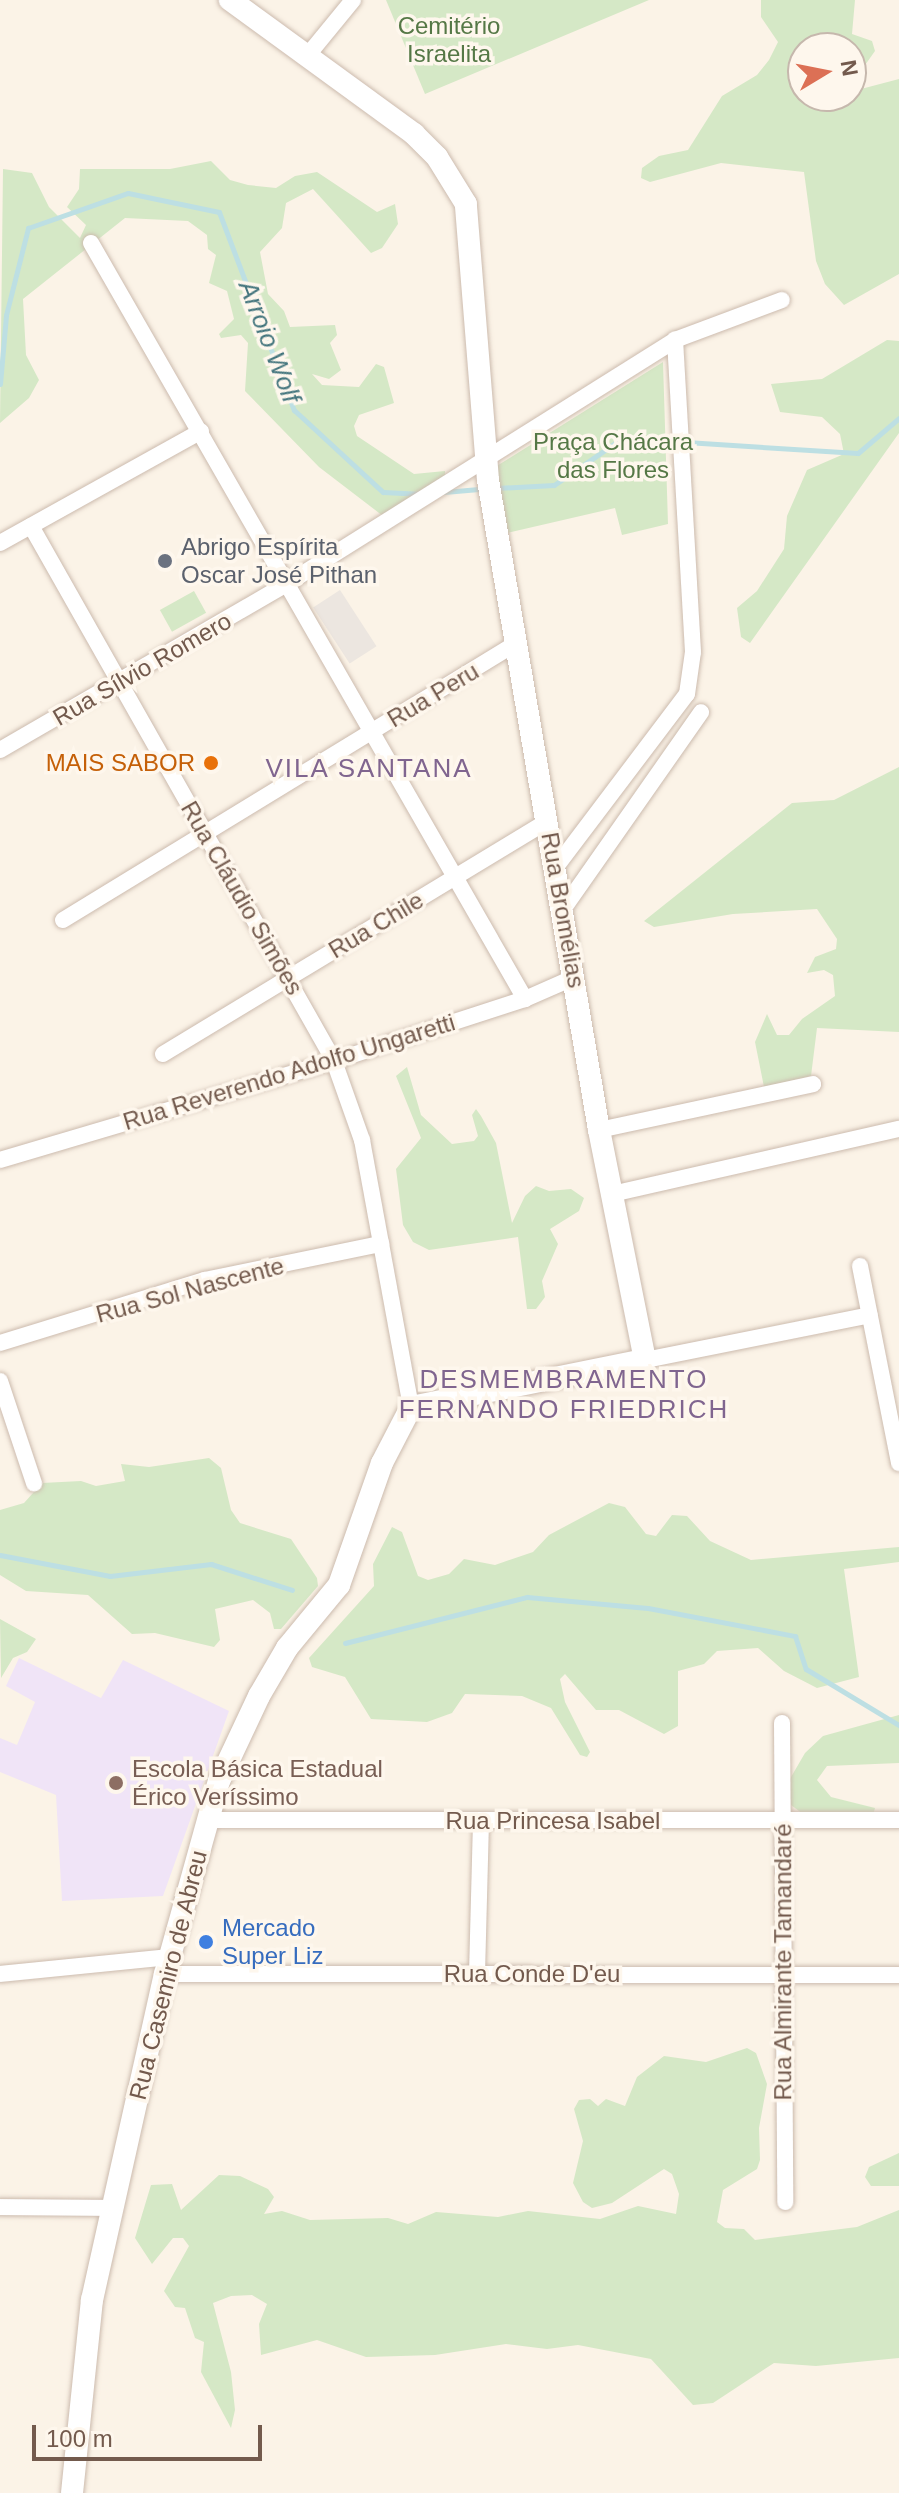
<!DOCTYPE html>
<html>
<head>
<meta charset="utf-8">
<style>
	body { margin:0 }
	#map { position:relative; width:899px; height:2493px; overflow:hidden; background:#fbf3e7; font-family:Helvetica,sans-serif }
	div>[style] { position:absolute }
	.industrial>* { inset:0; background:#ece6e0; transform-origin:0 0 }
	.education>* { inset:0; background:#f0e4f7 }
	.green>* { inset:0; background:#d5e8c6; transform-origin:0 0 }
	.stream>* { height:5px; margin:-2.5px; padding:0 2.5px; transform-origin:2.5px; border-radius:2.5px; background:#bddfe3 }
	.roads { filter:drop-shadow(0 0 2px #ccbbae) drop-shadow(0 0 2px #ccbbae) }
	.street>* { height:16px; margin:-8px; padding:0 8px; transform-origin:8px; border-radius:8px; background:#fff }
	.secondary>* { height:22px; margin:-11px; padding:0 11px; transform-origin:11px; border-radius:11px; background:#fff }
	.dots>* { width:22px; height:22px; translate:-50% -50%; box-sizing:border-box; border:4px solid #fef7ed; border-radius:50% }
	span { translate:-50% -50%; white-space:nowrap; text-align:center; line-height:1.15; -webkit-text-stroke:7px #fef7ed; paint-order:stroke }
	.park-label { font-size:24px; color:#557846 }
	.worship-label { font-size:24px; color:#5b616d }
	.left { translate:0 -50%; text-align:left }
	.street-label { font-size:24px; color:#735a4d }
	.food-label { font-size:24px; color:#c56008 }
	.right { translate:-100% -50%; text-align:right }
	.education-label { font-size:24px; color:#785e54 }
	.shop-label { font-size:24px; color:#366cbe }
	.water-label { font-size:26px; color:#45767e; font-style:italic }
	.neighbourhood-label { font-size:26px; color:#80658f; letter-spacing:2px }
	.north { position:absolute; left:787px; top:32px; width:80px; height:80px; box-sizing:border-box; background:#fef7ed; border:2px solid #c6b8ad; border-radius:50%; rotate:80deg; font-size:22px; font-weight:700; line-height:32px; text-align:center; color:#735a4d }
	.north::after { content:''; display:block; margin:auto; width:28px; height:36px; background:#dc7055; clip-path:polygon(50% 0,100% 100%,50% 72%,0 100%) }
	.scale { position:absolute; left:32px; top:2425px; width:230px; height:36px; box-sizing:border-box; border:4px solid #735a4d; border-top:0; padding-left:10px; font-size:24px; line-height:28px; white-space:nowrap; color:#735a4d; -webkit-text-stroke:6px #fef7ed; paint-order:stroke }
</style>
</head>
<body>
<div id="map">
	<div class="industrial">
		<i style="left:340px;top:590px;width:67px;height:32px;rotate:57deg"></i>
	</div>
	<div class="education">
		<i style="clip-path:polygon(19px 1658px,101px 1698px,123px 1660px,229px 1711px,163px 1896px,62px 1901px,56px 1795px,0 1772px,0 1738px,17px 1745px,35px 1702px,6px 1686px)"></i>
	</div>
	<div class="green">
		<i style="clip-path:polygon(386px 0,649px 0,425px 94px)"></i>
		<i style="clip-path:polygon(evenodd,761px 0,855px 0,852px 34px,872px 41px,875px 51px,863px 68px,861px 89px,899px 79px,899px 274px,844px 305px,825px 284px,816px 261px,804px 172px,721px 163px,650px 182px,641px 178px,642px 168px,659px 156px,688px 150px,722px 96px,757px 75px,769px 60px,778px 42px,761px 17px,761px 0,803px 48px,851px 48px,851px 96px,803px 96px,803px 48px)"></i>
		<i style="clip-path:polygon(211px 161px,230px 180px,248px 185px,276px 188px,295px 176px,317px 172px,377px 212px,395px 204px,398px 224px,382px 248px,371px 253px,313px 189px,286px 203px,282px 228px,260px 252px,268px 294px,284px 311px,290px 327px,335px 325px,337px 335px,330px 343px,341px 370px,329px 379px,312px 374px,322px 385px,359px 387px,376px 364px,384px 367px,394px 403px,359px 415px,354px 426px,357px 436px,414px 474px,445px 471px,445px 476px,383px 516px,319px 467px,245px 391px,248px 343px,241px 335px,221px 338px,219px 334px,234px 319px,227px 291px,209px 283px,216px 255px,208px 249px,207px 235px,188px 221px,125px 218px,23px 299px,26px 355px,39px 380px,29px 398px,0 423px,3px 169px,32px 173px,49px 207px,80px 238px,86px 225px,67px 207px,79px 189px,80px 169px,170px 169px)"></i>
		<i style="clip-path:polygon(887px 340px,899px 341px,899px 433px,750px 643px,741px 637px,737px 608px,757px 591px,784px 549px,787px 516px,807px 470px,844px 454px,840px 434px,822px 417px,780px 412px,771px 384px,822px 379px)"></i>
		<i style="clip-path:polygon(663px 362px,668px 524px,622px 535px,615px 508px,507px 533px,495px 467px)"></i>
		<i style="left:194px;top:591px;width:25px;height:39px;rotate:61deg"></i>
		<i style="clip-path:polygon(899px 767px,899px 1032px,817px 1028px,811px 1076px,764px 1087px,755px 1042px,767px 1014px,777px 1035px,789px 1035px,802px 1019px,835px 996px,833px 975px,824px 970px,807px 973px,815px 957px,836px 949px,837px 939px,817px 909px,733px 914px,654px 927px,644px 921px,792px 803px,834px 800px)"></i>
		<i style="clip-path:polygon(407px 1067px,421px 1115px,452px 1144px,474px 1141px,478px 1136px,472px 1115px,476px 1109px,481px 1116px,496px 1143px,512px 1223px,525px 1196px,536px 1186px,549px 1191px,571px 1189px,584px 1198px,579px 1211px,550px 1229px,558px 1244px,542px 1281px,545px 1297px,536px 1309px,527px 1309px,518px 1237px,429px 1250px,413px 1242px,403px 1225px,396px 1169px,421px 1138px,396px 1076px)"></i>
		<i style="clip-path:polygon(209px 1458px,221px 1468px,231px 1510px,240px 1523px,291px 1539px,317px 1578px,318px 1586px,281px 1629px,274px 1629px,270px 1613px,253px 1600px,215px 1609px,220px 1640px,214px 1647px,155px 1633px,132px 1634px,88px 1595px,26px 1591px,0 1575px,0 1510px,24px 1503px,42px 1483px,81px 1481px,96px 1486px,125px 1481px,121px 1464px,149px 1467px)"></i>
		<i style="clip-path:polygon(609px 1503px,625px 1507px,646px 1534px,656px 1536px,672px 1515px,687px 1516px,710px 1541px,751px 1560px,899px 1547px,899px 1562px,844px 1569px,859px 1677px,817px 1688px,784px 1671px,758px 1648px,717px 1651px,704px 1664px,678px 1671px,678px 1726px,664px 1734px,619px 1710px,596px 1710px,565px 1674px,560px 1679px,565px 1702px,590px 1752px,587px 1757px,580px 1755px,551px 1708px,522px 1696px,465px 1694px,452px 1713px,427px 1722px,371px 1719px,345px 1677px,312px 1667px,309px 1658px,374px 1586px,373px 1564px,392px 1527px,402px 1532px,418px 1576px,428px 1580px,449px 1574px,464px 1559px,495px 1565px,533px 1552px,549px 1535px)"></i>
		<i style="clip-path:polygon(0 1619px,36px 1639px,27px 1652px,13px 1658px,1px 1678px)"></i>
		<i style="clip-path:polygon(899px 1715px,899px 1763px,827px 1766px,817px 1780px,831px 1797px,875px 1808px,873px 1815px,803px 1814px,791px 1805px,787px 1784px,805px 1753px,823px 1736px)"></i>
		<i style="clip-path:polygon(747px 2048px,756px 2053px,767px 2084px,759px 2128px,760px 2160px,757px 2169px,723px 2190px,717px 2222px,725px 2228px,744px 2229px,755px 2240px,857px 2227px,899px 2210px,899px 2358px,816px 2366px,774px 2363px,713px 2403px,693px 2405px,651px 2359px,578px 2345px,547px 2349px,506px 2344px,435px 2355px,366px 2357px,317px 2340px,261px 2355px,259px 2324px,267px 2304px,252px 2295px,231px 2296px,213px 2303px,231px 2372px,235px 2410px,231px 2428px,201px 2372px,204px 2342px,195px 2338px,185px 2308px,175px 2307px,164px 2291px,189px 2246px,183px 2238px,173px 2238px,152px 2264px,135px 2238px,151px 2185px,172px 2184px,181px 2210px,219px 2175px,240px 2176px,268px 2189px,274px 2197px,264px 2214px,282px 2211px,310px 2220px,388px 2218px,408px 2224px,436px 2212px,498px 2217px,528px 2211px,600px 2219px,638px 2206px,676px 2214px,679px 2194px,672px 2174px,664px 2169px,612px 2203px,592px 2208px,583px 2202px,573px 2183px,583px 2141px,574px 2109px,579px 2100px,590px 2099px,598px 2106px,606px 2099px,625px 2106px,637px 2077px,664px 2056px,706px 2062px)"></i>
		<i style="clip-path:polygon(899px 2153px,899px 2186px,871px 2186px,865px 2177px,869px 2167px)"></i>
	</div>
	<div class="stream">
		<i style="left:0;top:384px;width:69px;rotate:-85deg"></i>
		<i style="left:6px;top:315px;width:90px;rotate:-75.8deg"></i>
		<i style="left:28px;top:228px;width:106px;rotate:-19.3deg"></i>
		<i style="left:128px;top:193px;width:93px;rotate:11.8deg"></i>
		<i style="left:219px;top:212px;width:212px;rotate:69.3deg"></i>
		<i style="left:294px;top:410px;width:121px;rotate:42.7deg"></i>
		<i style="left:383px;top:492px;width:35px;rotate:3deg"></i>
		<i style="left:686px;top:442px;width:172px;rotate:3.7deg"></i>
		<i style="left:858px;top:453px;width:54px;rotate:-40.5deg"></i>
		<i style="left:496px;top:488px;width:58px;rotate:-3deg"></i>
		<i style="left:554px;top:485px;width:81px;rotate:-34.5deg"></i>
		<i style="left:621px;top:439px;width:55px;rotate:3.1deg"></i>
		<i style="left:444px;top:492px;width:38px;rotate:-5deg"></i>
		<i style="left:0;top:1555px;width:112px;rotate:10.8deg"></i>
		<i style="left:110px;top:1576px;width:102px;rotate:-6.8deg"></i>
		<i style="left:211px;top:1564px;width:85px;rotate:17.8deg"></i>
		<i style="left:345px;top:1643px;width:188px;rotate:-14.2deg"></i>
		<i style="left:527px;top:1597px;width:121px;rotate:5.2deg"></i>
		<i style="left:648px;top:1608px;width:150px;rotate:10.8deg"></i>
		<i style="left:795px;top:1636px;width:35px;rotate:72deg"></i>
		<i style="left:806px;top:1669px;width:109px;rotate:31.1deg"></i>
	</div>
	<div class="roads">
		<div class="street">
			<i style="left:308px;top:55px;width:71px;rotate:-50.7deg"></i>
			<i style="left:91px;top:243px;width:872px;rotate:60.14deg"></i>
			<i style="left:31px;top:526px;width:615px;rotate:60.47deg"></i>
			<i style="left:334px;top:1061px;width:84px;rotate:70.5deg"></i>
			<i style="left:362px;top:1140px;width:271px;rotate:79.6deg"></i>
			<i style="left:0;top:543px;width:230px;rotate:-29.1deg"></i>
			<i style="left:0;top:750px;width:333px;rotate:-30.1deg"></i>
			<i style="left:288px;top:583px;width:457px;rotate:-32.1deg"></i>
			<i style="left:675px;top:340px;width:114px;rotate:-20.5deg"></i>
			<i style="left:556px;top:867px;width:217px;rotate:-52.9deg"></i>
			<i style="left:687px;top:694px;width:42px;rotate:-81.9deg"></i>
			<i style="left:693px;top:652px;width:313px;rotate:-93.3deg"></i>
			<i style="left:564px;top:908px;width:239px;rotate:-55deg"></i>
			<i style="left:63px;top:920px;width:530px;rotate:-31.41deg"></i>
			<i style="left:163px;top:1054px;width:450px;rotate:-31.2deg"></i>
			<i style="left:599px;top:1130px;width:219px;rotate:-12.1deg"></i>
			<i style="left:0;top:1160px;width:348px;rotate:-16.5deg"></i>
			<i style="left:334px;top:1061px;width:201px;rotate:-18deg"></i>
			<i style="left:525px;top:999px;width:55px;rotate:-23.7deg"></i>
			<i style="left:612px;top:1194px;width:294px;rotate:-12.8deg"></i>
			<i style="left:860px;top:1266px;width:201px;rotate:78.8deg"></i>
			<i style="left:0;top:1343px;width:214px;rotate:-17.1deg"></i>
			<i style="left:205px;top:1280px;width:180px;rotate:-11.6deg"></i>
			<i style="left:645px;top:1360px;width:229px;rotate:-11.3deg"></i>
			<i style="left:0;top:1381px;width:108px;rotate:71.6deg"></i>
			<i style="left:782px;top:1723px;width:479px;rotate:89.6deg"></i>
			<i style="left:207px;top:1820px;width:692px"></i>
			<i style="left:0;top:1974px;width:170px;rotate:-5.7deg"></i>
			<i style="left:165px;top:1974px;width:734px;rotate:0.08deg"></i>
			<i style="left:477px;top:1974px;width:153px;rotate:-88.5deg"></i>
			<i style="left:0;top:2207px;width:113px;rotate:0.5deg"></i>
		</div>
		<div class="secondary">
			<i style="left:72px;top:2493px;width:194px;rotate:-84.1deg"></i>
			<i style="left:92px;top:2300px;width:334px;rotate:-77.4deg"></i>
			<i style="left:165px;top:1974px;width:200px;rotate:-74.4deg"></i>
			<i style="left:219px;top:1781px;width:94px;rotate:-64.8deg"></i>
			<i style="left:259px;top:1696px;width:56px;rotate:-59.7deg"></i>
			<i style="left:287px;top:1648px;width:82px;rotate:-50.5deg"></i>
			<i style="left:339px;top:1585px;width:129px;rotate:-70.6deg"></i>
			<i style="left:382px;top:1463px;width:63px;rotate:-62.6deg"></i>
			<i style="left:411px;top:1407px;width:239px;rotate:-11.4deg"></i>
			<i style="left:645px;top:1360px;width:235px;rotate:-101.3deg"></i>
			<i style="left:599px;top:1130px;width:659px;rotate:-99.69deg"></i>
			<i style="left:488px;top:480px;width:277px;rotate:-94.6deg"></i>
			<i style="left:466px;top:204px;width:55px;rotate:-121.7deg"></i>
			<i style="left:437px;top:157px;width:33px;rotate:-135deg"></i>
			<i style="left:414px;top:134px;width:228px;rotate:-143.9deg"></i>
		</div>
	</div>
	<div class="dots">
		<i style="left:165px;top:561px;background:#6b7280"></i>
		<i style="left:211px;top:763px;background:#e8710a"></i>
		<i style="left:116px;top:1783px;background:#8d6e63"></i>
		<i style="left:206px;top:1942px;background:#3f7fe0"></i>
	</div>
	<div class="park-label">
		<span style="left:449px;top:40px">Cemitério<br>Israelita</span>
		<span style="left:613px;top:456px">Praça Chácara<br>das Flores</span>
	</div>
	<div class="worship-label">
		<span class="left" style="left:181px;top:561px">Abrigo Espírita<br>Oscar José Pithan</span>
	</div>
	<div class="street-label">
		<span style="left:142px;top:669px;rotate:-30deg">Rua Sílvio Romero</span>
		<span style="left:433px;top:695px;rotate:-31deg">Rua Peru</span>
		<span style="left:242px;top:898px;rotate:60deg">Rua Cláudio Simões</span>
		<span style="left:563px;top:910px;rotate:80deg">Rua Bromélias</span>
		<span style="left:376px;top:925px;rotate:-31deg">Rua Chile</span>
		<span style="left:289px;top:1072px;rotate:-17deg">Rua Reverendo Adolfo Ungaretti</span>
		<span style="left:190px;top:1290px;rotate:-15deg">Rua Sol Nascente</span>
		<span style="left:553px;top:1821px">Rua Princesa Isabel</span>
		<span style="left:783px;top:1962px;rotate:-90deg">Rua Almirante Tamandaré</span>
		<span style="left:532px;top:1974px">Rua Conde D'eu</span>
		<span style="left:168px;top:1975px;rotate:-76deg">Rua Casemiro de Abreu</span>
	</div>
	<div class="food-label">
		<span class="right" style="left:195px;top:763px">MAIS SABOR</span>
	</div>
	<div class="education-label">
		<span class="left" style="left:132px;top:1783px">Escola Básica Estadual<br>Érico Veríssimo</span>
	</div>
	<div class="shop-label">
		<span class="left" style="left:222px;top:1942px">Mercado<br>Super Liz</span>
	</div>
	<div class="water-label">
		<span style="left:269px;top:342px;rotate:69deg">Arroio Wolf</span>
	</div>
	<div class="neighbourhood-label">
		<span style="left:369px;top:769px">VILA SANTANA</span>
		<span style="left:564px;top:1395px">DESMEMBRAMENTO<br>FERNANDO FRIEDRICH</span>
	</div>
	<div class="north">N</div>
	<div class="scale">100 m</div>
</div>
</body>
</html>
